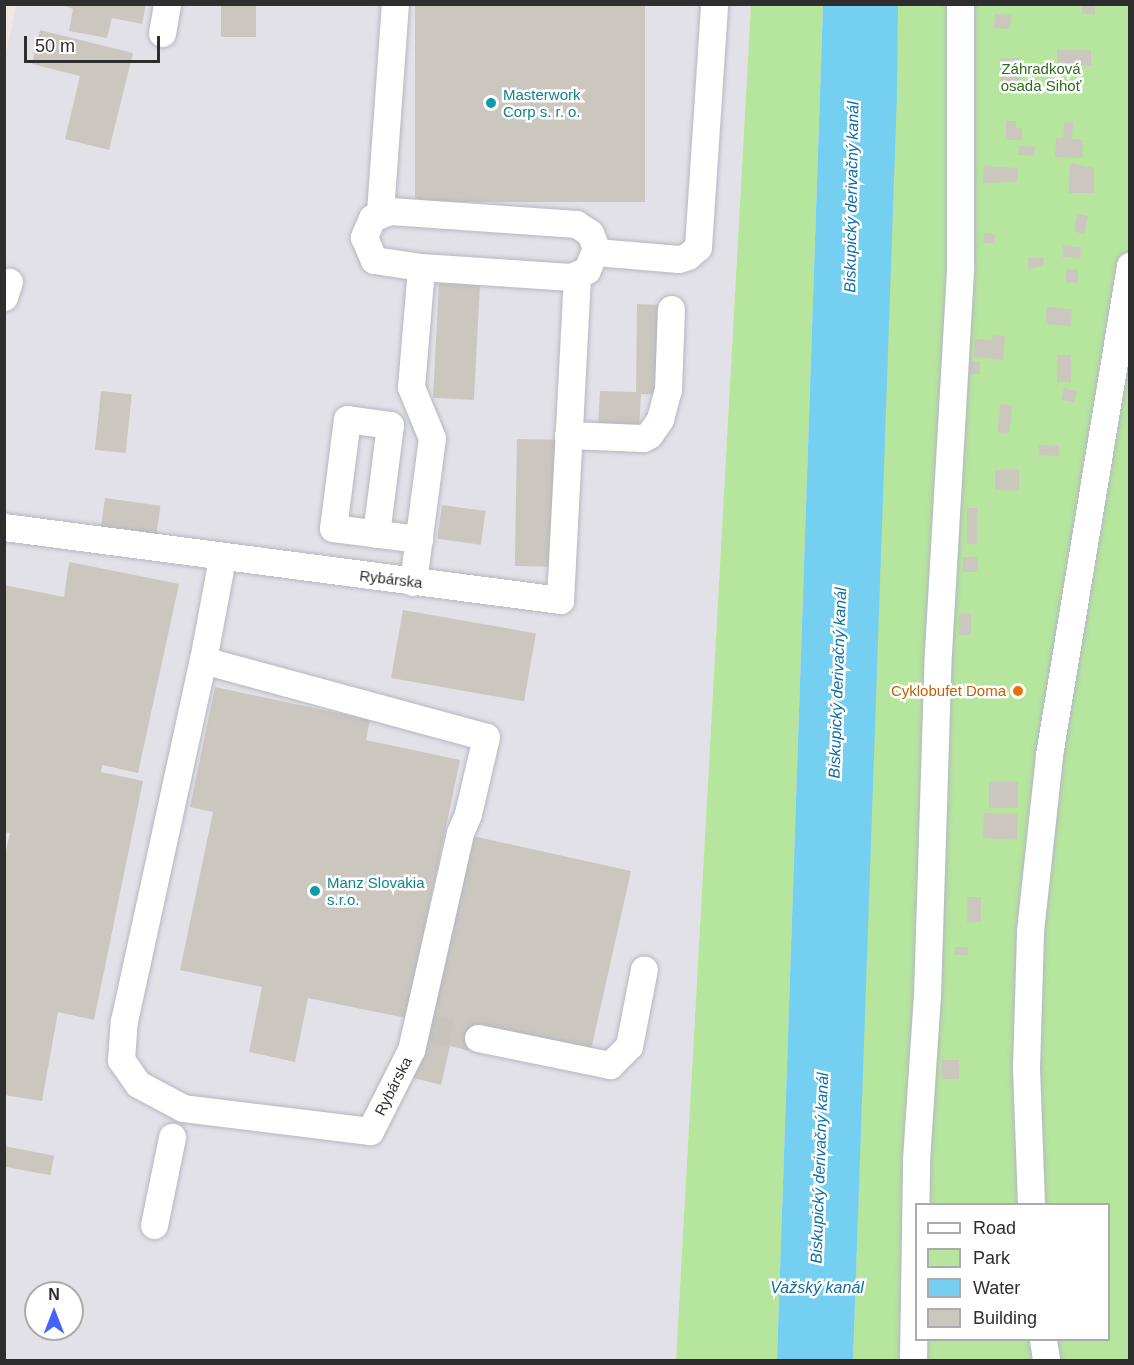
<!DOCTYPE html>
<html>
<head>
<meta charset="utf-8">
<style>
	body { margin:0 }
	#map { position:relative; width:1134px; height:1365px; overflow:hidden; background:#efe9e1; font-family:Helvetica,sans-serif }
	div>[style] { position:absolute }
	.industrial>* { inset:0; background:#e3e1e8 }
	.green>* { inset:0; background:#b6e59e }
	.water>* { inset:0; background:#75cff0 }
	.building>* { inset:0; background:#cbc7bf; transform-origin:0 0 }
	.minor-tunnel>* { height:27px; margin-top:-13.5px; transform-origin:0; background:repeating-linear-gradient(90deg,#c8c4bd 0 27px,transparent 0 41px) }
	.roads { filter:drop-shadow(0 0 2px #b4b7c1) drop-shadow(0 0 2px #b4b7c1) }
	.minor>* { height:27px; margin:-13.5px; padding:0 13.5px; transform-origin:13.5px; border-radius:13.5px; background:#fff }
	.dots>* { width:16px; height:16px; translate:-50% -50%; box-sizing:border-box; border:3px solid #fff; border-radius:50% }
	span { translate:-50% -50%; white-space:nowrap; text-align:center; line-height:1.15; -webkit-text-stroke:5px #fff; paint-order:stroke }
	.park-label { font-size:15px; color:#2c6e1b }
	.culture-label { font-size:15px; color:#0d838f }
	.left { translate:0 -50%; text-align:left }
	.street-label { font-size:15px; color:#2e2e2e }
	.food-label { font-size:15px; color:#c56008 }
	.right { translate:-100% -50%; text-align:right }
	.water-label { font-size:16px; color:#0d6fa3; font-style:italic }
	.frame { position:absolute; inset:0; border:6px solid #2e2e2e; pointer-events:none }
	.legend { position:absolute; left:915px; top:1203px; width:195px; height:138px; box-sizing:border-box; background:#fff; border:2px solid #ababab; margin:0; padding:8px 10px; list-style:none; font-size:18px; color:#2e2e2e }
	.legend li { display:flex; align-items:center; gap:12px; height:30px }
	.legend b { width:30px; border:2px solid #ababab }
	.north { position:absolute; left:24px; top:1281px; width:60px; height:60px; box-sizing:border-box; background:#fff; border:2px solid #ababab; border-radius:50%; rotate:0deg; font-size:16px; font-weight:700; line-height:24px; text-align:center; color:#2e2e2e }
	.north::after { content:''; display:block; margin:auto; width:21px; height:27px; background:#4264fb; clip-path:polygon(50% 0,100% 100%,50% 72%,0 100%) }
	.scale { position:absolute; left:24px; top:36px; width:136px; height:27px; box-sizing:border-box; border:3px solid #2e2e2e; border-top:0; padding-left:8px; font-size:18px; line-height:21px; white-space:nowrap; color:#2e2e2e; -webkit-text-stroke:4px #fff; paint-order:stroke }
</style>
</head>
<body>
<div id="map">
	<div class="industrial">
		<i style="clip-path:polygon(evenodd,16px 5px,751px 5px,676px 1360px,5px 1360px,4px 63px,16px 5px,36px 1293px,72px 1293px,72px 1329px,36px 1329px,36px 1293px)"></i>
	</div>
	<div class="green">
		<i style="clip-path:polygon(751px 5px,823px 5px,777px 1360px,676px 1360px)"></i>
		<i style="clip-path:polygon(evenodd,898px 5px,1129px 5px,1129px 1360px,853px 1360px,898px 5px,916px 1204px,1108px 1204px,1108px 1340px,916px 1340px,916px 1204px)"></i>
	</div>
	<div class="water">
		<i style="clip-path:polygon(823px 5px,898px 5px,897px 93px,853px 1360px,777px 1360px)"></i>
	</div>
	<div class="building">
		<i style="clip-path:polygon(60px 4px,146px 4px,142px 24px,112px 18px,107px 38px,69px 31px,73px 9px)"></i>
		<i style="left:221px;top:4px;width:35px;height:33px"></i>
		<i style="left:415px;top:4px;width:230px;height:198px"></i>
		<i style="left:1082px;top:4px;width:13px;height:10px"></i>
		<i style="left:995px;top:14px;width:16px;height:14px;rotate:4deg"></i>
		<i style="clip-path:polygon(40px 30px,133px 53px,109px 150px,65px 139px,80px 76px,32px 64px)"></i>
		<i style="left:1057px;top:50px;width:34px;height:15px"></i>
		<i style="left:1019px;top:58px;width:23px;height:19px;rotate:88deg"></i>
		<i style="clip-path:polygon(1006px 121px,1016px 121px,1016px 128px,1022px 128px,1022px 140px,1006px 140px)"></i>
		<i style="clip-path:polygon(1064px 122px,1073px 123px,1072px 139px,1083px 140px,1082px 158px,1055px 157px,1056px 138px,1063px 138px)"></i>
		<i style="left:1019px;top:146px;width:16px;height:9px;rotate:4deg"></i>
		<i style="clip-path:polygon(1070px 163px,1094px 168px,1094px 193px,1069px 193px)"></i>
		<i style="clip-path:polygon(984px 166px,1018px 168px,1017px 182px,983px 183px)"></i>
		<i style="left:1077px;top:214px;width:11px;height:18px;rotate:10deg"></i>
		<i style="left:984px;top:233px;width:11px;height:10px;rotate:5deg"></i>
		<i style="left:1063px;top:246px;width:18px;height:11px;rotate:3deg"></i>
		<i style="clip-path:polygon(1028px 258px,1044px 258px,1043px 266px,1028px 269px)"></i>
		<i style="clip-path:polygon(1066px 269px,1078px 270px,1078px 283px,1066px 282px)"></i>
		<i style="left:439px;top:283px;width:41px;height:115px;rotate:3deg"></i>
		<i style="clip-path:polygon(637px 304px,662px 305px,661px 395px,641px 394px,639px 429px,598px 428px,600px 391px,636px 392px)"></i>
		<i style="left:1047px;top:307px;width:25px;height:17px;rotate:5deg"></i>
		<i style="clip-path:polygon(993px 335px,1005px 336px,1003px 360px,974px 357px,975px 339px,992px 340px)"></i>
		<i style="left:1057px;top:355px;width:14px;height:27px"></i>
		<i style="left:970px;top:362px;width:10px;height:12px"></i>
		<i style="left:1064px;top:388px;width:13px;height:12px;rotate:13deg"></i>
		<i style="left:101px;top:391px;width:31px;height:59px;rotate:6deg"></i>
		<i style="left:1000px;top:404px;width:12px;height:28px;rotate:5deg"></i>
		<i style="left:517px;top:439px;width:40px;height:127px;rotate:1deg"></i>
		<i style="left:1039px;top:445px;width:20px;height:10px;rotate:3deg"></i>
		<i style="left:1019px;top:470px;width:20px;height:24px;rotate:90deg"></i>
		<i style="left:105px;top:498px;width:56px;height:31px;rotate:8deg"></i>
		<i style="left:442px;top:505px;width:44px;height:34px;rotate:8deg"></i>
		<i style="left:967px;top:508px;width:10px;height:36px"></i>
		<i style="left:963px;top:557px;width:15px;height:15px"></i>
		<i style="clip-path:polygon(69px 562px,179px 584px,138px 773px,102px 765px,101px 772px,143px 781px,94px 1020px,58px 1012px,42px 1101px,4px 1095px,4px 859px,10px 833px,4px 832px,4px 585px,64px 597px)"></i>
		<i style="left:403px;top:610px;width:135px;height:69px;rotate:10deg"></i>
		<i style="left:959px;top:614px;width:12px;height:21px"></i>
		<i style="clip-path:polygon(215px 687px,370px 720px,366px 740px,460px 760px,406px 1018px,308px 998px,295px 1062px,249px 1052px,262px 987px,180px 970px,213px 812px,190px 807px)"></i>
		<i style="left:989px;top:782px;width:29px;height:26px"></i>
		<i style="left:984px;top:813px;width:34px;height:25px;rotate:3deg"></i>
		<i style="clip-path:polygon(468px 835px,631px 871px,591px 1050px,481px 1025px,475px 1052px,450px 1046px,441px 1085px,414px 1078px)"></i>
		<i style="left:967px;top:897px;width:14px;height:25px"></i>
		<i style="left:955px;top:947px;width:13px;height:8px"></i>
		<i style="left:942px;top:1060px;width:17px;height:19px"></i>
		<i style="left:4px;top:1146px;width:51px;height:20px;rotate:11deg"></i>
	</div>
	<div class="minor-tunnel">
		<i style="left:425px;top:1027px;width:54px;rotate:11.7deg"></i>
	</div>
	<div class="roads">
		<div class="minor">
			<i style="left:162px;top:33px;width:29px;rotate:-80deg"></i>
			<i style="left:380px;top:212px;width:209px;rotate:-85.9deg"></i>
			<i style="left:596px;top:252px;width:83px;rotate:4.8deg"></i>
			<i style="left:679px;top:259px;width:9px;rotate:-18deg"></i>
			<i style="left:688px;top:256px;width:13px;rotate:-42deg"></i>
			<i style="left:698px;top:247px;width:244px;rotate:-86.2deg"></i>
			<i style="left:4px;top:297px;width:16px;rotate:-72deg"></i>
			<i style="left:568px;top:435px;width:75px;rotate:2.3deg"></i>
			<i style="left:643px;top:438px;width:7px;rotate:-27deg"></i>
			<i style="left:649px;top:435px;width:19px;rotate:-55deg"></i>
			<i style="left:660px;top:419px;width:30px;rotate:-75deg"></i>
			<i style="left:668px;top:390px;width:81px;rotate:-87.9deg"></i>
			<i style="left:4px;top:527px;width:561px;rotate:7.48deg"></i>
			<i style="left:560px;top:600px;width:324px;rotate:-87deg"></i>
			<i style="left:376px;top:534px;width:110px;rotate:-82.7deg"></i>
			<i style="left:390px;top:425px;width:43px;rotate:-172.1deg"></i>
			<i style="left:347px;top:419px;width:110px;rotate:97.3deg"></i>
			<i style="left:333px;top:528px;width:87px;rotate:7.3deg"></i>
			<i style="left:413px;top:582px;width:145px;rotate:-82.5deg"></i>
			<i style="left:432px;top:438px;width:55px;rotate:-112.4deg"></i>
			<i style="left:411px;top:387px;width:120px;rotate:-85.2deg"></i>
			<i style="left:421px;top:267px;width:150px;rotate:3.8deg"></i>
			<i style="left:571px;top:277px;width:17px;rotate:-24deg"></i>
			<i style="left:587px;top:270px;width:24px;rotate:-68deg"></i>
			<i style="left:596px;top:248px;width:16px;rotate:-112deg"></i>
			<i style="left:590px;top:233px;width:17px;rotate:-147deg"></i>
			<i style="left:576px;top:224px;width:186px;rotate:-176deg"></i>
			<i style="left:390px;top:211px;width:19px;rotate:159deg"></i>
			<i style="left:372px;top:218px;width:21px;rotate:113deg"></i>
			<i style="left:364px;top:237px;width:25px;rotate:67deg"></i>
			<i style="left:374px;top:260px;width:48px;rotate:8.5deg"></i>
			<i style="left:203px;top:660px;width:293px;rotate:15.2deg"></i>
			<i style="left:486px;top:737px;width:79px;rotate:103.2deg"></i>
			<i style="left:468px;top:814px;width:21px;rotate:113deg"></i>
			<i style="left:460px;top:833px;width:222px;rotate:102.7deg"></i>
			<i style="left:411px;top:1050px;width:91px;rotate:116.8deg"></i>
			<i style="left:370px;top:1131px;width:188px;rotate:-173deg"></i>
			<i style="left:183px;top:1108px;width:51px;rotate:-151.9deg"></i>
			<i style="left:138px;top:1084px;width:29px;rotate:-125deg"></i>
			<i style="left:121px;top:1060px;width:39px;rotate:-86deg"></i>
			<i style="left:124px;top:1021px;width:370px;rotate:-77.7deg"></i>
			<i style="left:203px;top:660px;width:104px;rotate:-79.4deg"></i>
			<i style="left:478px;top:1038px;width:135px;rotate:11.6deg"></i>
			<i style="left:610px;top:1065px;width:27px;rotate:-45deg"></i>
			<i style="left:629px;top:1046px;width:78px;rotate:-79deg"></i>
			<i style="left:1031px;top:1204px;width:136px;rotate:-92.1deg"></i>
			<i style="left:1026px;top:1068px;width:137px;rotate:-88.3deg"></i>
			<i style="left:1030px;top:931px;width:177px;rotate:-83.8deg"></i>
			<i style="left:1049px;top:755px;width:496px;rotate:-80.6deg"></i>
			<i style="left:154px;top:1225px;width:90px;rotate:-78.4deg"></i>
			<i style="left:1043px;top:1340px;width:20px;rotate:81deg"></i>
			<i style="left:913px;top:1360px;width:200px;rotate:-89.1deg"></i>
			<i style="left:916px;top:1160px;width:164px;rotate:-86.2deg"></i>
			<i style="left:927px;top:996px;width:344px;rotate:-88.2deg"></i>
			<i style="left:938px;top:652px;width:387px;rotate:-86.7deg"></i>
			<i style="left:960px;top:266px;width:262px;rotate:-90deg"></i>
		</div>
	</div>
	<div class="dots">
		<i style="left:491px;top:103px;background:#0f9aa8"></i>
		<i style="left:1018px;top:691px;background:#e8710a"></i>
		<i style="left:315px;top:891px;background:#0f9aa8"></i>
	</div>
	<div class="park-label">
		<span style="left:1041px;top:77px">Záhradková<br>osada Sihoť</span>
	</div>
	<div class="culture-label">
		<span class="left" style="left:503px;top:103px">Masterwork<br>Corp s. r. o.</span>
		<span class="left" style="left:327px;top:891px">Manz Slovakia<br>s.r.o.</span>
	</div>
	<div class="street-label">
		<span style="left:391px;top:579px;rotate:7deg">Rybárska</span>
		<span style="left:393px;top:1086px;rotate:-63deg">Rybárska</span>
	</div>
	<div class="food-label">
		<span class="right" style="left:1006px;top:691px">Cyklobufet Doma</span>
	</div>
	<div class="water-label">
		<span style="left:852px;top:197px;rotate:-89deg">Biskupický derivačný kanál</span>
		<span style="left:838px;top:683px;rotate:-88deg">Biskupický derivačný kanál</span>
		<span style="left:820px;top:1168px;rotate:-88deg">Biskupický derivačný kanál</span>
		<span style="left:817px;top:1288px">Važský kanál</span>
	</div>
	<div class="frame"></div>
	<ul class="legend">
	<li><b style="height:8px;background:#fff"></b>Road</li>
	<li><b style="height:16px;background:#b6e59e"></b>Park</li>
	<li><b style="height:16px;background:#75cff0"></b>Water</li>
	<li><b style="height:16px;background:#cbc7bf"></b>Building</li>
	</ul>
	<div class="north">N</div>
	<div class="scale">50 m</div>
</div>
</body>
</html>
